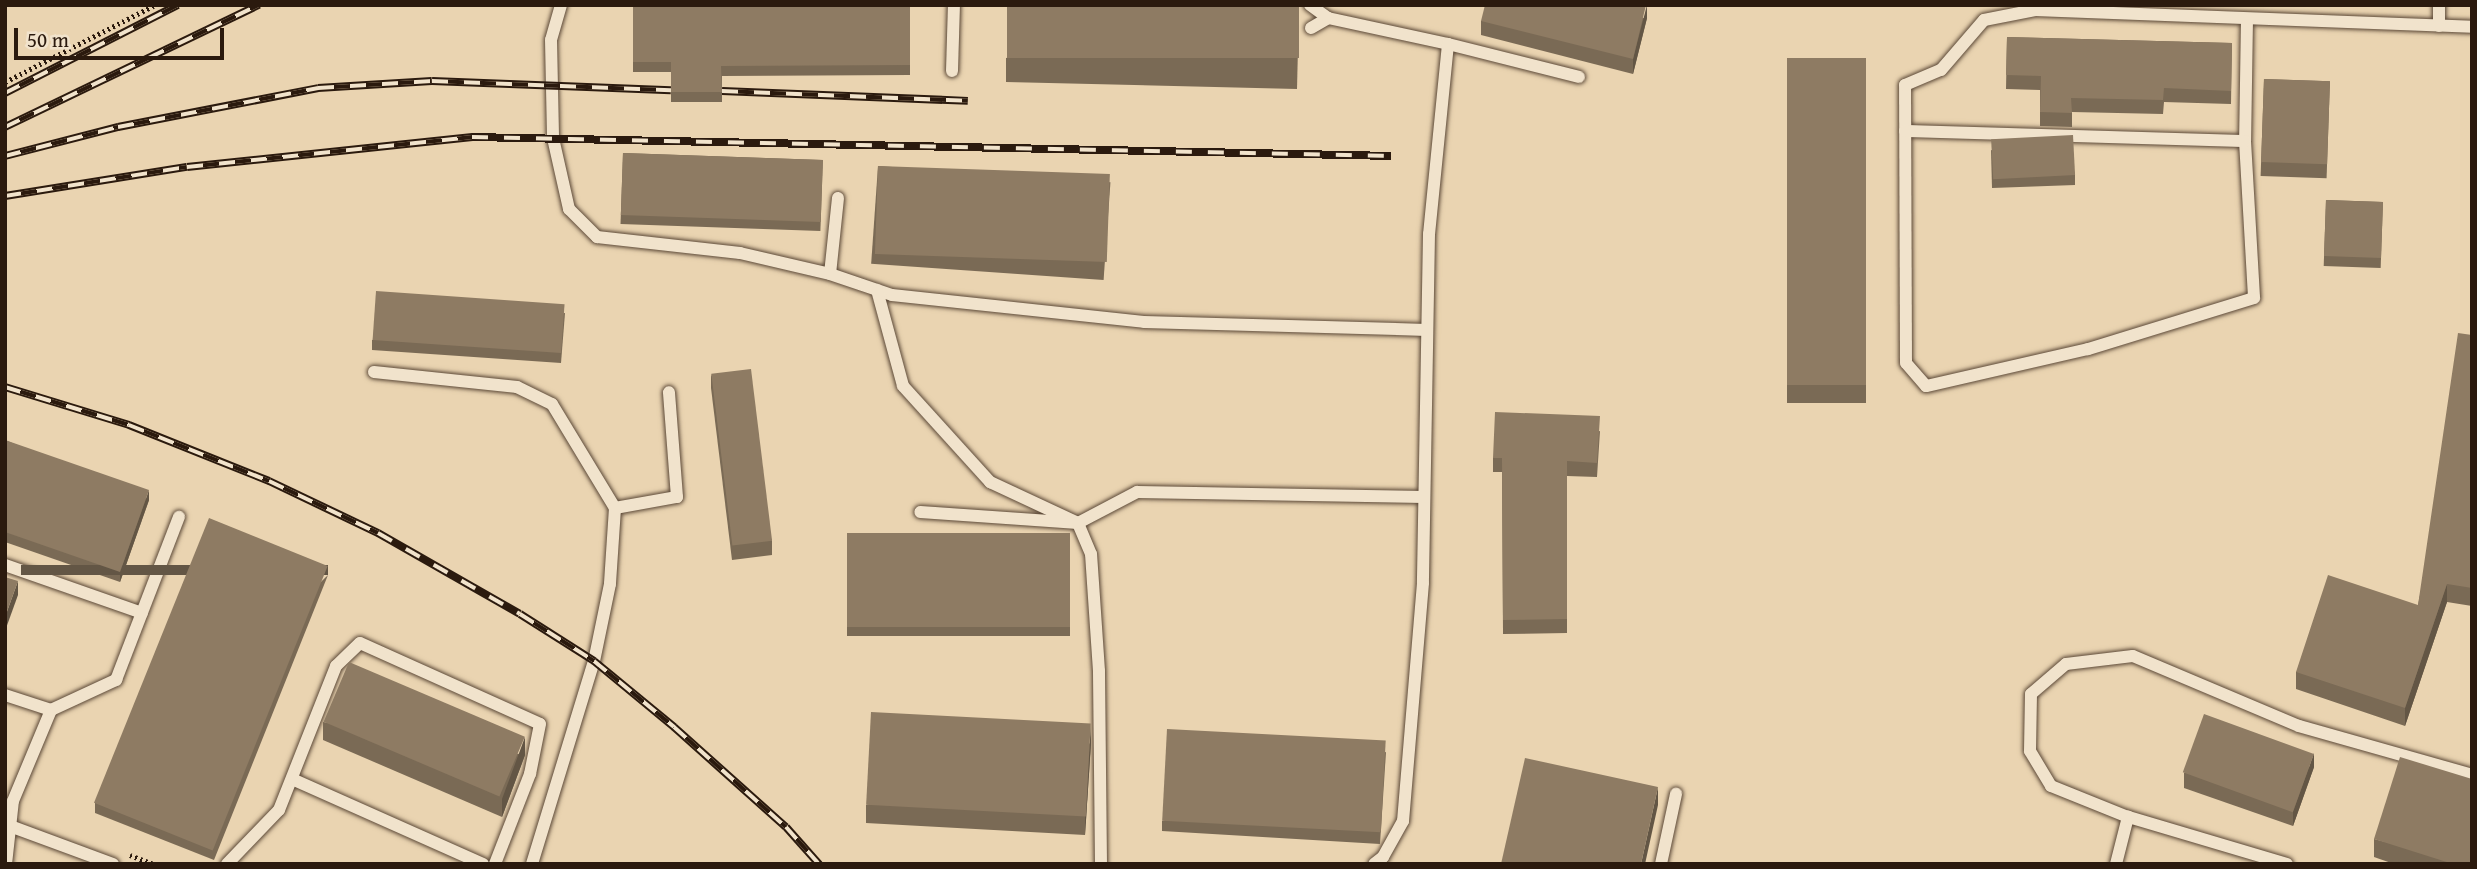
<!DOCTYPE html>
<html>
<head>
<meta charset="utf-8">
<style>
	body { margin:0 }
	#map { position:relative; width:2477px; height:869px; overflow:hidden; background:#ead4b1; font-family:"Gentium Book Plus",serif }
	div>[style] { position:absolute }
	.path>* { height:4.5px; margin-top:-2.25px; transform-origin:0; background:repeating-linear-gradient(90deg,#2b1a0e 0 2px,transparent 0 5.5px) }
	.roads { filter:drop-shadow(0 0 2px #5b4837) drop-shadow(0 0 2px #5b4837) }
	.lane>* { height:12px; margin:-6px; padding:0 6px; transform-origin:6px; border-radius:6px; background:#f1e3cc }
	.rail>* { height:8px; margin-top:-4px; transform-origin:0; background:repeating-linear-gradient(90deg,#f1e3cc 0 16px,#2b1a0e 0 32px); box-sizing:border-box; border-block:2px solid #2b1a0e }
	.wall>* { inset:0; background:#7a6a55; transform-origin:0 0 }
	.shaded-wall>* { inset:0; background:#635645; transform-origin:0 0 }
	.building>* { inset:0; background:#8e7b63; transform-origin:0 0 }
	span { translate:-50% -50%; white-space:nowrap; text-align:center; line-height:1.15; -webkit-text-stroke:5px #f1e3cc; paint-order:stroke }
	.frame { position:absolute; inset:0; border:7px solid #2b1a0e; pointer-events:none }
	.scale { position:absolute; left:14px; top:28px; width:210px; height:32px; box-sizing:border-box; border:4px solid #2b1a0e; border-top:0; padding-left:9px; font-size:21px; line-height:24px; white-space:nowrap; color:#2b1a0e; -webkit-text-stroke:5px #f1e3cc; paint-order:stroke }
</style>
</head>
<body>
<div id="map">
	<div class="path">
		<i style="left:5px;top:82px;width:169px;rotate:-27.2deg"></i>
		<i style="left:130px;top:855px;width:25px;rotate:21deg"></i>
	</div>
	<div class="roads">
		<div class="lane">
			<i style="left:561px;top:5px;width:36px;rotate:106deg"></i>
			<i style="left:551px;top:40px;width:98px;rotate:88.8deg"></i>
			<i style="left:553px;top:138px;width:73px;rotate:77.3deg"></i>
			<i style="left:569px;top:209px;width:40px;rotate:45deg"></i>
			<i style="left:597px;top:237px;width:144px;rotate:6.4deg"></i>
			<i style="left:740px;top:253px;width:92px;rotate:13.1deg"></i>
			<i style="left:1310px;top:5px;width:22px;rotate:36deg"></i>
			<i style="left:2247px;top:19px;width:122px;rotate:90.9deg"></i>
			<i style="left:2245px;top:141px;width:157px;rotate:86.7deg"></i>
			<i style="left:2254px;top:298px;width:174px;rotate:162.9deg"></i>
			<i style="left:2088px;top:349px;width:166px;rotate:167.1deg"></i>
			<i style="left:1926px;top:386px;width:30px;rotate:-131deg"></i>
			<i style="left:1906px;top:363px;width:278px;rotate:-90.2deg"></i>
			<i style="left:1905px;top:85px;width:39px;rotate:-23deg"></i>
			<i style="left:1941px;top:70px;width:66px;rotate:-49.3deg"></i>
			<i style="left:1984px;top:20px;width:52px;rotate:-11.1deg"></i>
			<i style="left:2035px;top:10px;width:437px;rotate:2.2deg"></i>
			<i style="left:2439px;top:26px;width:21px;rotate:-90deg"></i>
			<i style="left:1311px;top:28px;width:20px;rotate:-30deg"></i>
			<i style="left:1328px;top:18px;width:123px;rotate:12.2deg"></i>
			<i style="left:1448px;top:44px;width:191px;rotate:95.7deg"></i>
			<i style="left:1429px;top:234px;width:349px;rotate:91deg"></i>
			<i style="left:1423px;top:583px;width:239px;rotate:94.8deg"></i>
			<i style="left:1403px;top:821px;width:41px;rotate:119.1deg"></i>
			<i style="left:1383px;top:857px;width:11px;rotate:142deg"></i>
			<i style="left:1448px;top:44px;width:135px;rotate:14.1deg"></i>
			<i style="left:952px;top:71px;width:66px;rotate:-88.3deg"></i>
			<i style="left:1905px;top:131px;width:340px;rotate:1.7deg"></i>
			<i style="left:838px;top:198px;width:76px;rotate:96deg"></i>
			<i style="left:830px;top:274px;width:65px;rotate:18.7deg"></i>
			<i style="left:892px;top:295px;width:253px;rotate:6.1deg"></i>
			<i style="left:1144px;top:322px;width:283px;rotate:1.6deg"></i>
			<i style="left:877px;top:290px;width:99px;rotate:74.8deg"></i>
			<i style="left:903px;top:386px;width:130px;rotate:47.8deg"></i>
			<i style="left:990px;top:482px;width:97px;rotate:25deg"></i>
			<i style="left:1078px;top:523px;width:158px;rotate:-176deg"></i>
			<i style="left:374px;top:372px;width:144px;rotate:6deg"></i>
			<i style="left:517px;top:387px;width:39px;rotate:26deg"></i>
			<i style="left:552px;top:404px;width:122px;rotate:58.8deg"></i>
			<i style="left:615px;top:508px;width:76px;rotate:93.8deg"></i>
			<i style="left:610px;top:584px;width:79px;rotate:101.7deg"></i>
			<i style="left:594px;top:661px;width:212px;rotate:107deg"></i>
			<i style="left:615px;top:508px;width:63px;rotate:-10.1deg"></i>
			<i style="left:677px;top:497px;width:105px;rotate:-94.4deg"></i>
			<i style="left:5px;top:565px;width:145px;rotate:19.3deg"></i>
			<i style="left:5px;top:695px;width:48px;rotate:18.1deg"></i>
			<i style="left:292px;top:779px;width:209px;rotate:24deg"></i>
			<i style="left:10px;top:826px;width:110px;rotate:20.3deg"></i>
			<i style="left:6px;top:864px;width:63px;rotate:-83.7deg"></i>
			<i style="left:13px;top:801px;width:99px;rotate:-67.3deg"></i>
			<i style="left:51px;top:710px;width:72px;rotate:-24.8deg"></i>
			<i style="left:116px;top:680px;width:175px;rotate:-68.9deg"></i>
			<i style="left:227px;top:864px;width:75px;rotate:-46.1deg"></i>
			<i style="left:279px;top:810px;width:155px;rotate:-68.4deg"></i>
			<i style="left:336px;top:666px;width:33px;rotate:-44deg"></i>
			<i style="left:360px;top:643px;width:197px;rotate:24.2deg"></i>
			<i style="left:540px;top:724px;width:51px;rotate:101.3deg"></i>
			<i style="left:530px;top:774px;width:97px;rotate:111.3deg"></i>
			<i style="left:1101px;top:864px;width:193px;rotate:-90.6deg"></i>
			<i style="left:1099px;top:671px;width:117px;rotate:-93.9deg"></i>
			<i style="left:1091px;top:554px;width:34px;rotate:-113deg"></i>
			<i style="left:1078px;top:523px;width:67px;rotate:-27.7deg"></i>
			<i style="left:1137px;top:492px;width:287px;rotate:1deg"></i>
			<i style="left:1661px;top:864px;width:72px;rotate:-77.9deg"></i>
			<i style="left:2116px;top:864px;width:49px;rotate:-75.7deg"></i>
			<i style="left:2287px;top:864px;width:166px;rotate:-163.5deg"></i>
			<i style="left:2128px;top:817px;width:83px;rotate:-158.1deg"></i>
			<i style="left:2051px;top:786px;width:41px;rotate:-121deg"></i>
			<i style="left:2030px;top:751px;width:57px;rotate:-89deg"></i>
			<i style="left:2031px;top:694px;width:46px;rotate:-40.6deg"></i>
			<i style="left:2066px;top:664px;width:67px;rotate:-6.8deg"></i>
			<i style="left:2133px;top:656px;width:180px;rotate:22.9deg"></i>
			<i style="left:2299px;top:726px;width:180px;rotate:15.8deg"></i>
		</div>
	</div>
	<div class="rail">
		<i style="left:722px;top:91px;width:246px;rotate:2.3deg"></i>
		<i style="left:5px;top:93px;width:194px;rotate:-27deg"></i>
		<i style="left:5px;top:127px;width:282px;rotate:-25.7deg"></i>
		<i style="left:5px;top:156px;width:117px;rotate:-14.4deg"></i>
		<i style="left:118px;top:127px;width:204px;rotate:-11deg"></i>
		<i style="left:318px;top:88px;width:114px;rotate:-3.5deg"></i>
		<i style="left:432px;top:81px;width:239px;rotate:2.2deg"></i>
		<i style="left:5px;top:196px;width:184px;rotate:-9.1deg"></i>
		<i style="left:187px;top:167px;width:287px;rotate:-6deg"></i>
		<i style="left:472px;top:137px;width:919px;rotate:1.18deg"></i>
		<i style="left:5px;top:387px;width:130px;rotate:17deg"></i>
		<i style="left:129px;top:425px;width:151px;rotate:21.8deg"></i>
		<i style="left:269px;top:481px;width:121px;rotate:25.5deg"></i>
		<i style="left:378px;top:533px;width:163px;rotate:29.7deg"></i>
		<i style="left:520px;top:614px;width:88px;rotate:32.4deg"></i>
		<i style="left:594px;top:661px;width:104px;rotate:39.5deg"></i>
		<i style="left:674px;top:727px;width:150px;rotate:41.8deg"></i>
		<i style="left:786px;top:827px;width:50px;rotate:48.3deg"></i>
	</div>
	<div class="wall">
		<i style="clip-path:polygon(633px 5px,910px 5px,910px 75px,722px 76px,722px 102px,671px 102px,671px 72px,633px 72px)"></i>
		<i style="clip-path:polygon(1299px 5px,1297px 89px,1006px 82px,1006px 58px)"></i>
		<i style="clip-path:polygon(1647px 18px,1633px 74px,1481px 35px,1481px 21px)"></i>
		<i style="clip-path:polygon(2007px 37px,2232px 43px,2231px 104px,2164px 102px,2163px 114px,2072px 112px,2072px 127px,2040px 126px,2040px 90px,2006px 89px)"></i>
		<i style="left:1787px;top:58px;width:79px;height:345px"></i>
		<i style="left:2264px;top:79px;width:66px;height:97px;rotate:2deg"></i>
		<i style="clip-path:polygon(1991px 150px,2075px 175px,2075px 185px,1992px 188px)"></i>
		<i style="left:623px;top:153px;width:200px;height:71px;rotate:2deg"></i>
		<i style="left:878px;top:166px;width:233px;height:98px;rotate:4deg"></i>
		<i style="left:2326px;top:200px;width:57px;height:66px;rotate:2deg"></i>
		<i style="clip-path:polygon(565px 313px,561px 363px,372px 350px,372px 340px)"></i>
		<i style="clip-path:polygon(2472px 335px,2472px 606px,2447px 602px,2405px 726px,2296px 689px,2296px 672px,2418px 605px)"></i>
		<i style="clip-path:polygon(711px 374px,772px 541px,772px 555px,732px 560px,711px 388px)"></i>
		<i style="clip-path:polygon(1600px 431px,1597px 477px,1567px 476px,1567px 633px,1503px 634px,1502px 472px,1493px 472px,1493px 458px)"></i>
		<i style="clip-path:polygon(5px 440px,149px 500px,120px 582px,5px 542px)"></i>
		<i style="left:1070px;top:533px;width:103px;height:223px;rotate:90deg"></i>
		<i style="clip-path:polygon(328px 575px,214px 860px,95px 813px,95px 803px)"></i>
		<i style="clip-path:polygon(323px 722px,525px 755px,502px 817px,323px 740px)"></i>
		<i style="clip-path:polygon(1091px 743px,1085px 835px,866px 823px,866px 805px)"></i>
		<i style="clip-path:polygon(1386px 752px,1380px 844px,1162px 831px,1162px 821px)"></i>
		<i style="clip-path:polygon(2314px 767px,2293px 826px,2184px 788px,2184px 773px)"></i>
		<i style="clip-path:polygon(2374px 839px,2472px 864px,2394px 864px,2374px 857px)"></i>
	</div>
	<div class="shaded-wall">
		<i style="clip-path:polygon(1647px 5px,1647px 18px,1633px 74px,1633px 59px)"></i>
		<i style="clip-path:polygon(149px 490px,149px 500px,120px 582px,120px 572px)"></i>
		<i style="left:328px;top:565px;width:10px;height:307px;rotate:90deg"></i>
		<i style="clip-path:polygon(18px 581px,18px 595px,5px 631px,5px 617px)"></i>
		<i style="clip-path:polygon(2447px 584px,2447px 602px,2405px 726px,2405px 708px)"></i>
		<i style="clip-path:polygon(1091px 725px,1091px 743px,1085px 835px,1085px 817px)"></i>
		<i style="clip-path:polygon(525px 737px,525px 755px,502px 817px,502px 799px)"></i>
		<i style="clip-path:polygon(2314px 753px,2314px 767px,2293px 826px,2293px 812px)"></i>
		<i style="clip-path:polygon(1658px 787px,1658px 805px,1645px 864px,1641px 864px)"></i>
	</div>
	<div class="building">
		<i style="clip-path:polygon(633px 5px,910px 5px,910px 65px,721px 66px,722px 92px,671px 92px,671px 62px,633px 62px)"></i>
		<i style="left:1007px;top:5px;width:292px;height:53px"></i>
		<i style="clip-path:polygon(1485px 5px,1646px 5px,1633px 59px,1481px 21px)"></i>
		<i style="clip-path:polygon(2007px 37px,2232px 43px,2231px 91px,2164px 88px,2163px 100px,2071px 98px,2072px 113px,2040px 112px,2041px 76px,2006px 75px)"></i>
		<i style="left:1787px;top:58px;width:79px;height:327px"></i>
		<i style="left:2264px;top:79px;width:66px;height:83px;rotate:2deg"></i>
		<i style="left:2073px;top:135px;width:40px;height:82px;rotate:87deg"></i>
		<i style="left:623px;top:153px;width:200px;height:62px;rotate:2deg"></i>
		<i style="left:878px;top:166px;width:232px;height:88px;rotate:2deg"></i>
		<i style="left:2326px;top:200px;width:57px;height:56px;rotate:2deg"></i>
		<i style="left:376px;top:291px;width:189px;height:49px;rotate:4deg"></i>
		<i style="clip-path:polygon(2458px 333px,2472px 335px,2472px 588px,2447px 584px,2405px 708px,2296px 672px,2328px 575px,2418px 605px)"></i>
		<i style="left:751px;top:369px;width:173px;height:40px;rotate:83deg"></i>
		<i style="clip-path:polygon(1495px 412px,1600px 416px,1597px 463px,1567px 461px,1567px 619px,1503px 620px,1502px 458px,1493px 458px)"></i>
		<i style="clip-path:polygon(5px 440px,149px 490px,120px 572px,5px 532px)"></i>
		<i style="left:209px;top:518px;width:128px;height:307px;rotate:22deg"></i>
		<i style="left:1070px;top:533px;width:94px;height:223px;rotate:90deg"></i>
		<i style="clip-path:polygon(5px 577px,18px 581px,5px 617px)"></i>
		<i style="left:349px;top:662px;width:191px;height:65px;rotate:23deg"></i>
		<i style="left:871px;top:712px;width:220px;height:93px;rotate:3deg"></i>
		<i style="left:2204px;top:714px;width:117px;height:62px;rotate:20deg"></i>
		<i style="left:1167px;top:729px;width:219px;height:92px;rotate:3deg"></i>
		<i style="clip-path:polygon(2400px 757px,2472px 779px,2472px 864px,2453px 864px,2374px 839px)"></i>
		<i style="clip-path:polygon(1525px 758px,1658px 787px,1641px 864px,1501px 864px)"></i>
	</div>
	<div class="frame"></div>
	<div class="scale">50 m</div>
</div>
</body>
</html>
